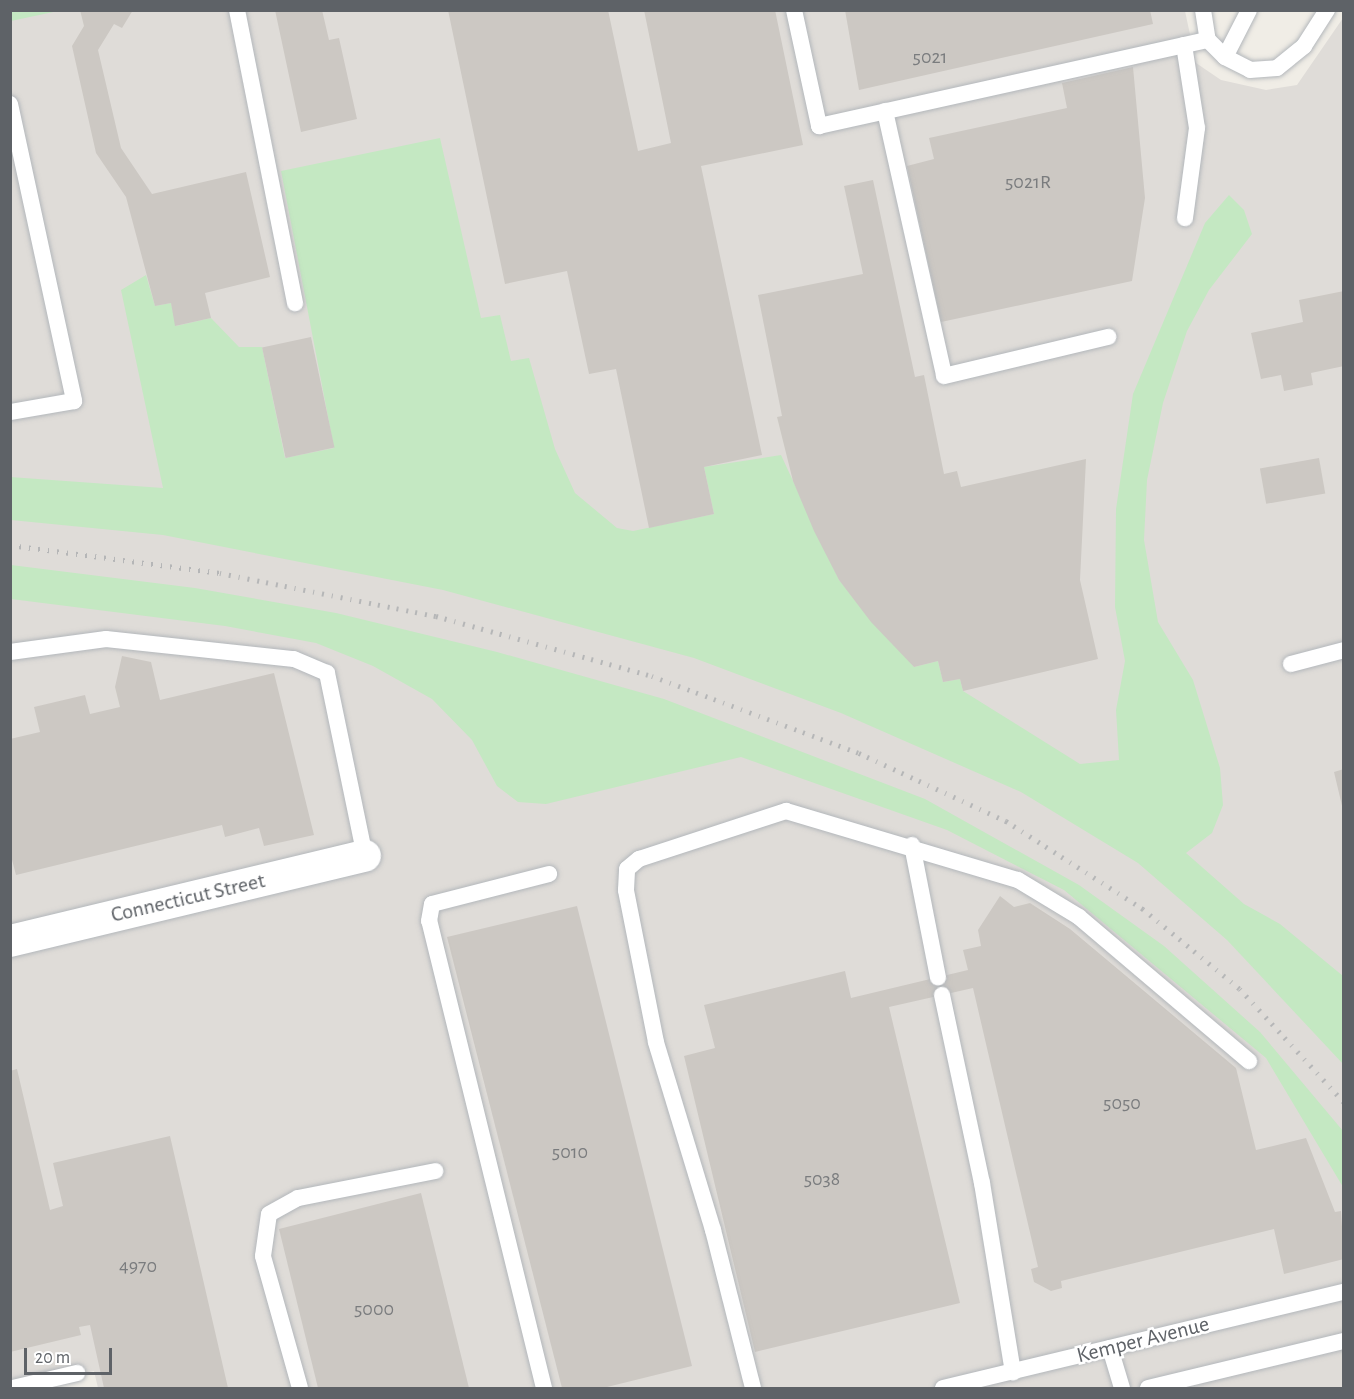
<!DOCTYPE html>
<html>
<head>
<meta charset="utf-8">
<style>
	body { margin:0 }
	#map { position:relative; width:1354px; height:1399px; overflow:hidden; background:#f0ede6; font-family:"Alegreya Sans",sans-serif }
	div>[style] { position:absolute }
	.industrial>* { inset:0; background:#dfdcd8 }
	.green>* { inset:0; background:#c4e8c2 }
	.building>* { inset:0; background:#ccc8c3; transform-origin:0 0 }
	.roads { filter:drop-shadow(0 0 2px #b3b7bb) drop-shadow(0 0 2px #b3b7bb) }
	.service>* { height:16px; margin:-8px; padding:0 8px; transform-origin:8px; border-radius:8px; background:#fff }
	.minor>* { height:32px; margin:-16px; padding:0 16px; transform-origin:16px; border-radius:16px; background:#fff }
	.rail>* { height:4.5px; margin-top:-2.25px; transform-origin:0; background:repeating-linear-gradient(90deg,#b5b6b7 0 1.5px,transparent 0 9.5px) }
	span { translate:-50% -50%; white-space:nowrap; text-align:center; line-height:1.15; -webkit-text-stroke:5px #fff; paint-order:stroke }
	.number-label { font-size:20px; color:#7a7c7e }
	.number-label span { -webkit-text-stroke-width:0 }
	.street-label { font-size:22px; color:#5e6267 }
	.frame { position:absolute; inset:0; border:12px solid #5e6267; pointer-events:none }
	.scale { position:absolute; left:24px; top:1348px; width:88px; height:27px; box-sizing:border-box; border:3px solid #5e6267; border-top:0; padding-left:8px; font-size:18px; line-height:21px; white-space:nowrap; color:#5e6267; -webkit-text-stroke:4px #fff; paint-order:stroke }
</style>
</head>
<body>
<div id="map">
	<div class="industrial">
		<i style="clip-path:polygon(10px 11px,1185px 11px,1196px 63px,1221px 80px,1266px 90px,1297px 85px,1343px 18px,1343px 1388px,98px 1388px,94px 1371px,11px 1388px)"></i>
	</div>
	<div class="green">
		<i style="clip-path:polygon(11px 10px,58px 10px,58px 11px,11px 21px)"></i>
		<i style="clip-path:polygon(440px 138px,481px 318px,500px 315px,511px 361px,529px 358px,555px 449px,575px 493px,617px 528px,633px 531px,714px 514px,704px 467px,781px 455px,839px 580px,914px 667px,938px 661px,943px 682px,960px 679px,963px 691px,1080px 764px,1119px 760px,1116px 710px,1125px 661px,1115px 607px,1116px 509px,1133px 394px,1205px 223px,1229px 195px,1244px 210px,1252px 234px,1209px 290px,1187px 331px,1163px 403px,1147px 480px,1144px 540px,1158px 622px,1193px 680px,1220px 768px,1223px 805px,1212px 833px,1186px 853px,1244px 904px,1280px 924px,1343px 976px,1343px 1064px,1227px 940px,1138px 863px,1021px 792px,841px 713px,694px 658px,443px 590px,163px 535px,11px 520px,10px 477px,163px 488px,121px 290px,146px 275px,155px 306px,171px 303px,176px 326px,211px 318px,239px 347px,262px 347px,285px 458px,334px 448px,281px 171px)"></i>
		<i style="clip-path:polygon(11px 565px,195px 588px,336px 613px,497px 652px,664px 699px,925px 799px,1079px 885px,1164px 946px,1260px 1032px,1343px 1131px,1343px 1187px,1266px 1058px,1064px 890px,947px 830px,741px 757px,546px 804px,518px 802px,497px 786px,472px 740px,432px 699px,373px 666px,316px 643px,225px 626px,11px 599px)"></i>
	</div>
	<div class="building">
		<i style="clip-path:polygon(80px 10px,133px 10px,122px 28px,114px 24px,98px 50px,121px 148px,152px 194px,246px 172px,270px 277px,205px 293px,211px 318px,175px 326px,171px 303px,155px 306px,126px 197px,96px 153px,72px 46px,84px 26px)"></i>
		<i style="clip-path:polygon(275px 10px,322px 10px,329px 40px,339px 38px,357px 119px,301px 132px)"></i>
		<i style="clip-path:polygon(448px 10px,608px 10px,638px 151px,671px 143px,644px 10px,775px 10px,803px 145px,701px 166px,762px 455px,704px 467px,714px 514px,649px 528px,616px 369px,589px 374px,567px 271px,505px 284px)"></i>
		<i style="clip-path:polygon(845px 10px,1150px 10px,1153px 24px,859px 90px)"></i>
		<i style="clip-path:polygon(1133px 67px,1145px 198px,1132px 281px,941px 322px,907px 166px,934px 159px,929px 138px,1067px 108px,1062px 83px)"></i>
		<i style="clip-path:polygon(873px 180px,915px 377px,924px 375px,944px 474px,957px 471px,961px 487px,1086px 459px,1080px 580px,1098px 659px,963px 691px,960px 679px,943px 682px,938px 661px,914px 667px,871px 622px,839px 580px,814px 531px,793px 481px,777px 417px,782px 416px,758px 295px,863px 274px,844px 186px)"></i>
		<i style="clip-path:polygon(1344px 291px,1344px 366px,1311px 373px,1313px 385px,1284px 391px,1281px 375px,1261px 379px,1251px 333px,1303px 322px,1299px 300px)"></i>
		<i style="left:311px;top:337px;width:113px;height:50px;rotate:78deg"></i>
		<i style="left:1319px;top:458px;width:36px;height:60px;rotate:80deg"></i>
		<i style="clip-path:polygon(122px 656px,151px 662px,160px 700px,274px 673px,314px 835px,264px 846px,259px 828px,225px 837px,222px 825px,16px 875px,10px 852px,10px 739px,40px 732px,34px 707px,85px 695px,90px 714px,120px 707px,115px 687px)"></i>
		<i style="clip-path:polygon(1344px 769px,1344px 810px,1343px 810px,1334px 772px)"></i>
		<i style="clip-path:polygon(1000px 896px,1014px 907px,1030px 903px,1070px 929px,1236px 1068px,1256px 1150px,1306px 1138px,1335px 1212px,1341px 1211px,1344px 1259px,1284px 1274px,1274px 1229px,1061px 1281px,1062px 1288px,1051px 1291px,1034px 1282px,1031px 1269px,1038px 1267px,973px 988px,889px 1007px,960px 1303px,755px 1352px,684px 1056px,715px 1048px,704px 1005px,845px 971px,851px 998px,968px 970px,963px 950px,981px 946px,978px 930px)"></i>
		<i style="clip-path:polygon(577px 906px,692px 1366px,603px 1388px,562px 1388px,447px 937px)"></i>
		<i style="clip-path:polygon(17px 1069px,50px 1210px,63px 1206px,53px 1163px,170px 1136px,228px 1388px,104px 1388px,90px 1325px,79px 1327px,81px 1335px,10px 1352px,10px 1071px)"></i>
		<i style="clip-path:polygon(421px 1193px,469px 1388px,318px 1388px,279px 1229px)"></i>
	</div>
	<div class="roads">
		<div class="service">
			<i style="left:237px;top:10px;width:299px;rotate:78.8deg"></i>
			<i style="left:794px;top:10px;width:119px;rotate:77.8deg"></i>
			<i style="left:819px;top:126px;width:398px;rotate:-12.5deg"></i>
			<i style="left:1203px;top:10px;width:30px;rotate:81deg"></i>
			<i style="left:1208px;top:40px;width:24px;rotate:45deg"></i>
			<i style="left:1225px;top:57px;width:28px;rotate:27deg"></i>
			<i style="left:1250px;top:70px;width:27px;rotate:-4deg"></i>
			<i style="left:1277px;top:68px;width:35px;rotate:-39deg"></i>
			<i style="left:1304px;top:46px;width:43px;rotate:-57.4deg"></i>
			<i style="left:1184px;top:45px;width:84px;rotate:81.1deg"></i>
			<i style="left:1197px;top:128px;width:91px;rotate:97.6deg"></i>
			<i style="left:1225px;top:57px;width:53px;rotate:-62.9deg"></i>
			<i style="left:10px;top:104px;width:304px;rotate:77.8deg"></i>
			<i style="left:74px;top:401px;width:65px;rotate:170.2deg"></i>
			<i style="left:885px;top:111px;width:271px;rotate:77.4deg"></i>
			<i style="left:944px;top:376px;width:169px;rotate:-13.4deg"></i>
			<i style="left:10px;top:652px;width:97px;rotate:-7.7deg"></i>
			<i style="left:106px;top:639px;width:189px;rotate:6.1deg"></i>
			<i style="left:294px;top:659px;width:36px;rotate:23deg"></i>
			<i style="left:327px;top:673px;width:187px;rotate:78.3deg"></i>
			<i style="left:1291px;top:664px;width:55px;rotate:-14.8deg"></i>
			<i style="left:912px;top:845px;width:135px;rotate:78.9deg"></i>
			<i style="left:942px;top:995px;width:192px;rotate:78deg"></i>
			<i style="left:982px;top:1183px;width:192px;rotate:80.7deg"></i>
			<i style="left:1110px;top:1348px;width:42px;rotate:73.3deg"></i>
			<i style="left:13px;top:1388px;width:66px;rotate:-13.2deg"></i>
			<i style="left:300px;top:1388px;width:137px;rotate:-105.7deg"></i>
			<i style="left:263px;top:1256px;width:42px;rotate:-81.9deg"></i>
			<i style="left:269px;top:1214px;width:33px;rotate:-29deg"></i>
			<i style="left:298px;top:1198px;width:140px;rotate:-11.1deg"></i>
			<i style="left:544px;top:1388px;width:481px;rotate:-103.8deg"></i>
			<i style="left:429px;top:921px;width:17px;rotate:-80deg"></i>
			<i style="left:432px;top:904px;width:121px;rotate:-14.4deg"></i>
			<i style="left:753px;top:1388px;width:163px;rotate:-104.2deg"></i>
			<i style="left:713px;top:1230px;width:196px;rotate:-106.9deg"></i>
			<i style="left:656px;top:1042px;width:155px;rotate:-101.2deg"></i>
			<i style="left:626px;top:890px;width:21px;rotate:-87deg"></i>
			<i style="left:627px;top:869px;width:16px;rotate:-40deg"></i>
			<i style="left:639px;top:859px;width:155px;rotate:-18.1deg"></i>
			<i style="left:786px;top:811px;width:242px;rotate:16.6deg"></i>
			<i style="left:1018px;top:880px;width:71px;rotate:31.2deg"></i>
			<i style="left:1079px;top:917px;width:223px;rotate:40.3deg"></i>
			<i style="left:943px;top:1388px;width:412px;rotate:-13.5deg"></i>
			<i style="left:1148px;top:1388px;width:202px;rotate:-13.5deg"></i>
		</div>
		<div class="minor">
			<i style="left:10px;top:941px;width:365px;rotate:-13.5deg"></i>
		</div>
	</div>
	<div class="rail">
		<i style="left:10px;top:545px;width:212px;rotate:7.6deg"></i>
		<i style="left:220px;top:573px;width:220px;rotate:11.3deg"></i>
		<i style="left:436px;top:616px;width:224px;rotate:15.5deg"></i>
		<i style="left:652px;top:676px;width:221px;rotate:20.4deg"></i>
		<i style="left:859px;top:753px;width:162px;rotate:24.8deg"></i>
		<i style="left:1006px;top:821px;width:163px;rotate:32.7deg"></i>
		<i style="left:1143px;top:909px;width:126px;rotate:39.5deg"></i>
		<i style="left:1240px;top:989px;width:154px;rotate:47.4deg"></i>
	</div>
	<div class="number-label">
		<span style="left:930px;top:57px">5021</span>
		<span style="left:1028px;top:182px">5021R</span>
		<span style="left:1122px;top:1103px">5050</span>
		<span style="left:570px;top:1152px">5010</span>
		<span style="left:822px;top:1179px">5038</span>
		<span style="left:138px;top:1266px">4970</span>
		<span style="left:374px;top:1309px">5000</span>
	</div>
	<div class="street-label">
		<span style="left:188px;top:898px;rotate:-13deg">Connecticut Street</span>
		<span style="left:1143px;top:1340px;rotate:-14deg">Kemper Avenue</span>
	</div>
	<div class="frame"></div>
	<div class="scale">20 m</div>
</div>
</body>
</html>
